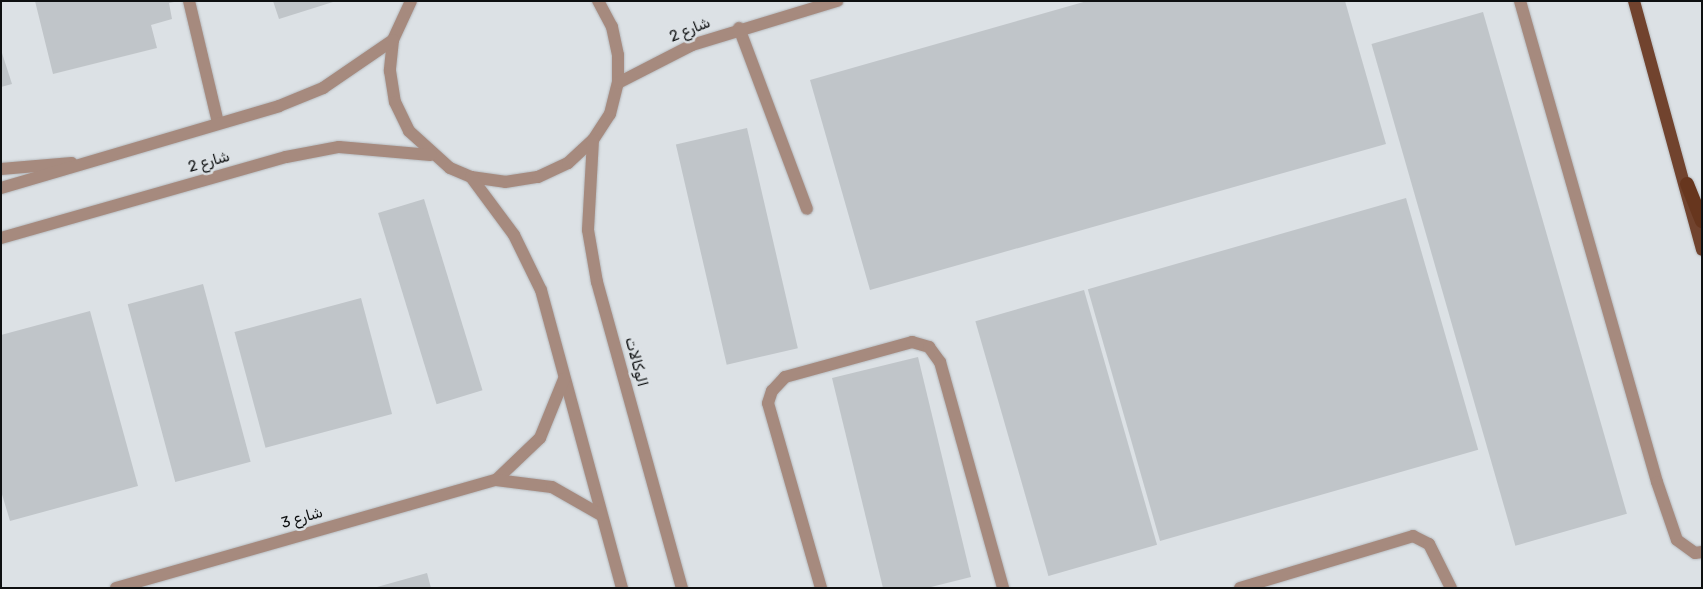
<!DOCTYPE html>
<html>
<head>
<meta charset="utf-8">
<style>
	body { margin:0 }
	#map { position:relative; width:1703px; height:589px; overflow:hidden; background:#dce1e5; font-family:Rubik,Cairo,sans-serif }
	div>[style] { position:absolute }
	.building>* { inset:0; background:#c0c5c9; transform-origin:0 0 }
	.roads { filter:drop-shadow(0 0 1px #b7bbbf) drop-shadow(0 0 1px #b7bbbf) }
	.service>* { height:12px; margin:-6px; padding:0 6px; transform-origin:6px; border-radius:6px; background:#a68a7e }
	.minor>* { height:12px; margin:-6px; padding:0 6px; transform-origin:6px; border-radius:6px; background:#a68a7e }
	.primary>* { height:12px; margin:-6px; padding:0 6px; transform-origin:6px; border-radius:6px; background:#71432e }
	.trunk>* { height:14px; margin:-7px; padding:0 7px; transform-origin:7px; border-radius:7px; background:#67361e }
	span { translate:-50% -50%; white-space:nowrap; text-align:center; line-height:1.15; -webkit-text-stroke:5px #dce1e5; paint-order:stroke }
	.street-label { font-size:15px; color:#0e1011 }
	.frame { position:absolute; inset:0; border:2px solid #0e1011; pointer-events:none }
</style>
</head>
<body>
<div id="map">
	<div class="building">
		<i style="clip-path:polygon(35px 1px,174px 1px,174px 2px,169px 3px,172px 19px,151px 25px,157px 48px,53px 74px)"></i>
		<i style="clip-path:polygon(273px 1px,333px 1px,333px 2px,279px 19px)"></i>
		<i style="clip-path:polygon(1087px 1px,1345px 1px,1386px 144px,870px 290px,810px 80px)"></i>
		<i style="left:1483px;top:12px;width:522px;height:116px;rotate:74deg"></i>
		<i style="clip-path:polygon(1px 50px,12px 84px,1px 87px)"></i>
		<i style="left:747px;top:128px;width:226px;height:73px;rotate:77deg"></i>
		<i style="left:1406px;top:198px;width:262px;height:331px;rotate:74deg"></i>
		<i style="left:424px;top:199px;width:200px;height:48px;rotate:73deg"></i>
		<i style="left:203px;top:284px;width:184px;height:78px;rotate:75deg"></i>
		<i style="left:1084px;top:290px;width:265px;height:113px;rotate:74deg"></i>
		<i style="left:361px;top:298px;width:120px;height:131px;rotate:75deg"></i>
		<i style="clip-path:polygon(90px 311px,138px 486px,10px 521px,1px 491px,1px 335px)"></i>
		<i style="clip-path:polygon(918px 357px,971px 577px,927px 588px,883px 588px,832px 378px)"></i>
		<i style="clip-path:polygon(427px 573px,431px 588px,377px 588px,377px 587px)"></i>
	</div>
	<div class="roads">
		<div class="service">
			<i style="left:189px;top:1px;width:125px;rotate:76.6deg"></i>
			<i style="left:1520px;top:1px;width:500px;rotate:74.1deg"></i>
			<i style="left:1657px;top:482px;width:61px;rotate:71deg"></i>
			<i style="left:1677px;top:540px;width:22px;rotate:36deg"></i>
			<i style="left:1695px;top:553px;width:7px;rotate:-8deg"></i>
			<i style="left:739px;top:28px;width:193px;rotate:69.4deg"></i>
			<i style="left:821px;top:588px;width:192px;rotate:-106deg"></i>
			<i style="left:768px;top:403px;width:13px;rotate:-72deg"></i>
			<i style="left:772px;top:391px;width:19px;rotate:-47deg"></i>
			<i style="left:785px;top:377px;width:132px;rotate:-15.4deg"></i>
			<i style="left:912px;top:342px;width:18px;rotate:16deg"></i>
			<i style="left:929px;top:347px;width:19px;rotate:54deg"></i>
			<i style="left:940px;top:362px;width:235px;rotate:74.4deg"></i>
			<i style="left:1240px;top:588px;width:181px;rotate:-16.7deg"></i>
			<i style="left:1413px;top:536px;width:18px;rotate:27deg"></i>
			<i style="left:1429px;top:544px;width:49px;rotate:63.4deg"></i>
		</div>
		<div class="minor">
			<i style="left:411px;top:1px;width:43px;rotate:114.8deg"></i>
			<i style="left:393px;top:40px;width:31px;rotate:96deg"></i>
			<i style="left:390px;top:71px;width:31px;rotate:81deg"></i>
			<i style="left:395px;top:102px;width:32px;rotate:64deg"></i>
			<i style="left:409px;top:131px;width:55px;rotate:42.1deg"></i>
			<i style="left:450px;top:168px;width:23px;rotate:23deg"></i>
			<i style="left:471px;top:177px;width:34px;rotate:8deg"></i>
			<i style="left:505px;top:182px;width:33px;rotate:-9deg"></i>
			<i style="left:538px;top:177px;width:33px;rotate:-25deg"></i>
			<i style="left:568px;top:163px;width:34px;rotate:-43deg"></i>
			<i style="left:593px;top:140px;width:31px;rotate:-57deg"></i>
			<i style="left:610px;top:114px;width:32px;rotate:-76deg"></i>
			<i style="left:618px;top:83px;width:28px;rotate:-90deg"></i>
			<i style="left:618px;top:55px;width:29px;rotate:-102deg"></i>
			<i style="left:612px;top:27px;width:30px;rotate:-118deg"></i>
			<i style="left:618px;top:83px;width:83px;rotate:-27.2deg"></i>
			<i style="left:692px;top:45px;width:152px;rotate:-16.9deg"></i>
			<i style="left:593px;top:140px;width:90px;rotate:93.2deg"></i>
			<i style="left:588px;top:230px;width:53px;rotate:80.2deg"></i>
			<i style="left:597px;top:282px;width:318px;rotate:74.5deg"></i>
			<i style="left:1px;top:169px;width:71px;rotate:-4.8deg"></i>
			<i style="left:471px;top:177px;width:72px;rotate:53.4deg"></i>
			<i style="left:514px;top:235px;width:61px;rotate:63.9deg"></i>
			<i style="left:541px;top:290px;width:309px;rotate:74.8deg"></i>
			<i style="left:1px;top:188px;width:290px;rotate:-16.4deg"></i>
			<i style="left:279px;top:106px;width:48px;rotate:-22.2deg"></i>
			<i style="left:323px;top:88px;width:85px;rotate:-34.4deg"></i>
			<i style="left:1px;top:238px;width:296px;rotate:-15.9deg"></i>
			<i style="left:286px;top:157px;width:54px;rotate:-10.7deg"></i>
			<i style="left:339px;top:147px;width:92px;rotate:5deg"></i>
			<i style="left:496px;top:480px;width:61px;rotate:-43.7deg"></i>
			<i style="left:540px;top:438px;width:64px;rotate:-67.9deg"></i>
			<i style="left:116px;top:588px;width:395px;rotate:-15.9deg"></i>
			<i style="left:496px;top:480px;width:56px;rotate:7.1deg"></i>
			<i style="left:552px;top:487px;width:56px;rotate:29.7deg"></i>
		</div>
		<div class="primary">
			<i style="left:1634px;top:1px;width:258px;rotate:74.7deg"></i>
		</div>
		<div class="trunk">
			<i style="left:1687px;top:184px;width:40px;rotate:68deg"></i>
		</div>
	</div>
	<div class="street-label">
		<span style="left:690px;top:30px;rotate:-22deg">شارع 2</span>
		<span style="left:209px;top:162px;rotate:-16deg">شارع 2</span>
		<span style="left:636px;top:362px;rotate:75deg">الوكالات</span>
		<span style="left:302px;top:518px;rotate:-16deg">شارع 3</span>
	</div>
	<div class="frame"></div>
</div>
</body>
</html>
